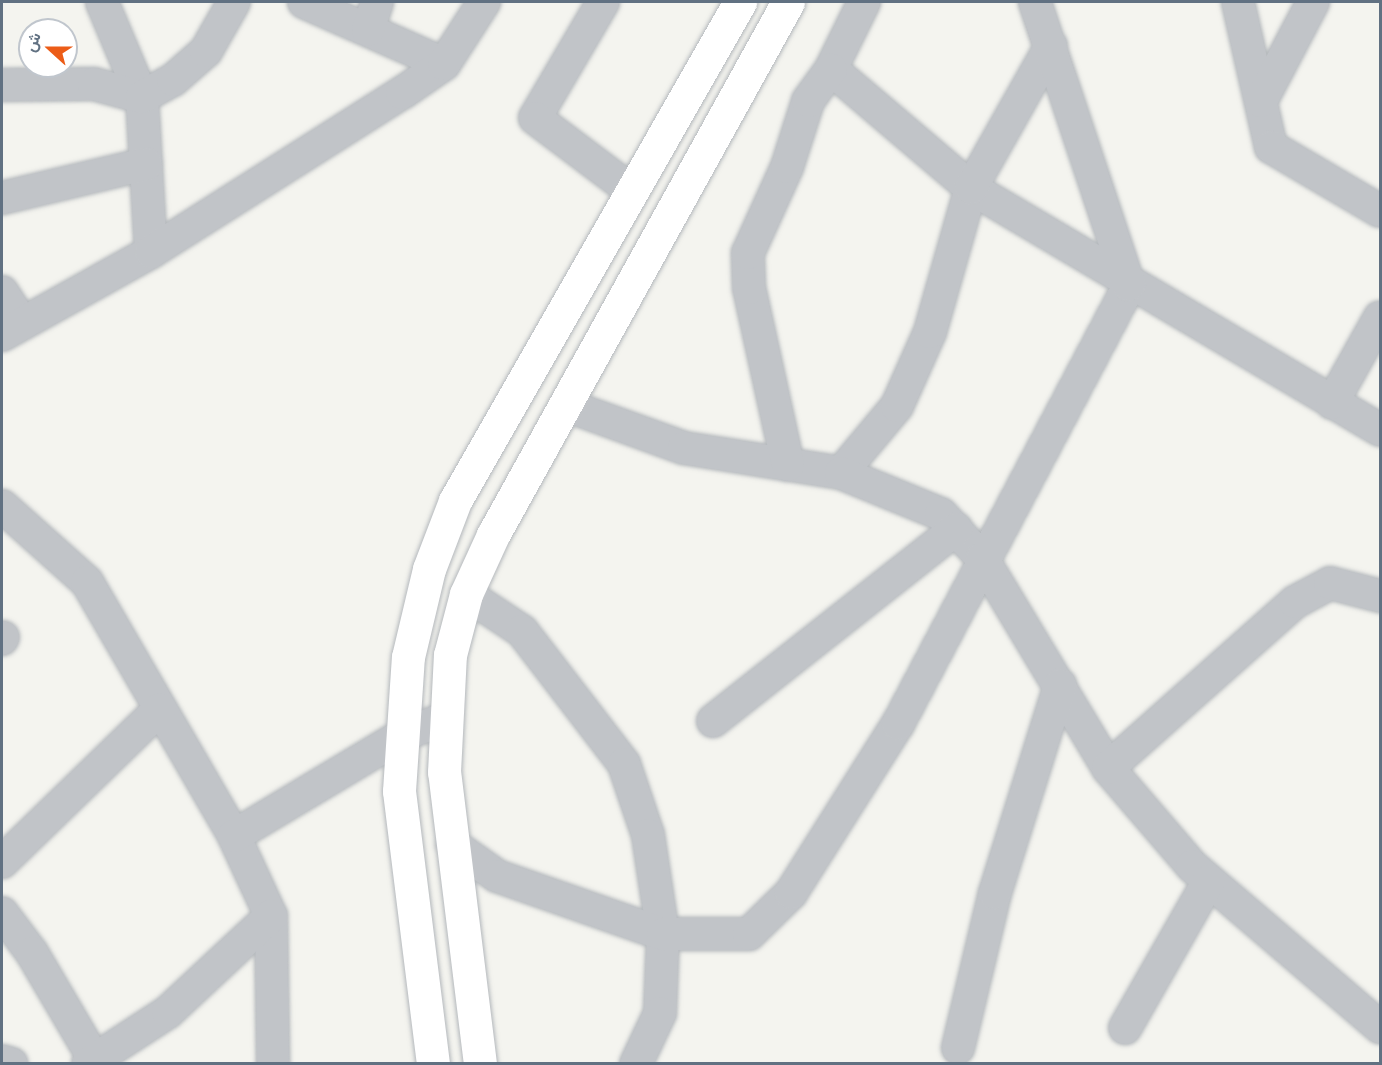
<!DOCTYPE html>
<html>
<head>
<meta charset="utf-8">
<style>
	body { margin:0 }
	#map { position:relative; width:1382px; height:1065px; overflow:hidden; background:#f4f4ef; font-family:Poppins,Vazirmatn,sans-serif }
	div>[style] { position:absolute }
	.roads { filter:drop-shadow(0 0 2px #b4b8bc) drop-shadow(0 0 2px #b4b8bc) }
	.minor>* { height:32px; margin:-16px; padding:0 16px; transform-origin:16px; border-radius:16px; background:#c1c4c8 }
	.major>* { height:33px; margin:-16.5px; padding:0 16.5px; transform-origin:16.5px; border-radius:16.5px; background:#fff }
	span { translate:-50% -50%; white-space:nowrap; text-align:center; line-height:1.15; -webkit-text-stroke:6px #fff; paint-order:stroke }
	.frame { position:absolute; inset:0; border:3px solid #617182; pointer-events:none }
	.north { position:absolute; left:18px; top:18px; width:60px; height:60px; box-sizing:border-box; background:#fff; border:2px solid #c0c6cd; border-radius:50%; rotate:291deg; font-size:16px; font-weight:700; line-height:24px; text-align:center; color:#617182 }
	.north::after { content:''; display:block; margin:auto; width:21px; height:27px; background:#ec5c17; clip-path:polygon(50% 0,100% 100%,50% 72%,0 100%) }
</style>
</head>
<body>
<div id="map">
	<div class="roads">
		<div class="minor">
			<i style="left:102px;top:2px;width:103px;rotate:67.2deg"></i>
			<i style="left:142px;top:97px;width:155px;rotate:86.7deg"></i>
			<i style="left:304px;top:2px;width:153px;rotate:23.9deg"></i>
			<i style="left:603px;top:2px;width:134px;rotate:120.4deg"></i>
			<i style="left:535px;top:118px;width:121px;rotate:37deg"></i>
			<i style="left:864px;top:2px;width:75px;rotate:116.2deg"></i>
			<i style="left:831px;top:69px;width:184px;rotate:40.4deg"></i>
			<i style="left:971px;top:188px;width:475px;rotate:30.6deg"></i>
			<i style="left:1238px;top:2px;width:149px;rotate:77.2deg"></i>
			<i style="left:1271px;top:147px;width:126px;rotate:30.4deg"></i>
			<i style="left:368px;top:30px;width:29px;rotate:-72deg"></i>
			<i style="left:2px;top:85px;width:92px;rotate:-0.6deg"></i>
			<i style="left:94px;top:84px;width:50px;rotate:15.2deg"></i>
			<i style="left:142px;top:97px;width:35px;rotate:-29deg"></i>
			<i style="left:173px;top:80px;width:44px;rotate:-41.3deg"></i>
			<i style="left:206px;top:51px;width:56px;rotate:-60.3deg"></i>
			<i style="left:1261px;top:101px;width:112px;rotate:-62.3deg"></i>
			<i style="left:2px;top:198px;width:148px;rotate:-13.3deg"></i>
			<i style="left:2px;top:292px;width:37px;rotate:57deg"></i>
			<i style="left:2px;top:335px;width:171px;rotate:-29.1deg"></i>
			<i style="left:151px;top:252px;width:297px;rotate:-32.4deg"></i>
			<i style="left:402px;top:93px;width:51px;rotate:-34.6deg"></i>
			<i style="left:444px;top:64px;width:74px;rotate:-57.2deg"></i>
			<i style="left:1332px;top:403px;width:98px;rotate:-60.8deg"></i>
			<i style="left:568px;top:406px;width:123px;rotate:19.9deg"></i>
			<i style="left:684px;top:448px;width:159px;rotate:9deg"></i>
			<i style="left:841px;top:473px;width:87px;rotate:-50.1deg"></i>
			<i style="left:897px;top:406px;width:81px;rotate:-66deg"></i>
			<i style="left:930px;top:332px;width:150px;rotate:-74.1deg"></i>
			<i style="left:971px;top:188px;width:163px;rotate:-60.6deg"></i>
			<i style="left:788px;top:465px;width:181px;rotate:-102.4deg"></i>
			<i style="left:749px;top:288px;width:35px;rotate:-92deg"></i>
			<i style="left:748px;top:253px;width:94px;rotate:-65.6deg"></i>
			<i style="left:787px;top:167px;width:69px;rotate:-72.3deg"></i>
			<i style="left:808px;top:101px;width:39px;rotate:-54deg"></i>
			<i style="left:841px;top:473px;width:108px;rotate:22.3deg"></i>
			<i style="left:941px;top:514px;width:60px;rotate:47deg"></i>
			<i style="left:982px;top:558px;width:245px;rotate:59deg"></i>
			<i style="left:1108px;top:768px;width:129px;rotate:49.4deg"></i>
			<i style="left:1192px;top:866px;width:248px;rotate:40.6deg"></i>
			<i style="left:2px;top:506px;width:114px;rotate:41.8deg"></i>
			<i style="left:87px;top:582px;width:293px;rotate:59.9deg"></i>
			<i style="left:234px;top:836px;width:88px;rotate:65.2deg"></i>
			<i style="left:271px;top:916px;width:148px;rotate:89.2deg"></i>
			<i style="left:466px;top:594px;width:67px;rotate:33.5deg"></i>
			<i style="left:522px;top:631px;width:168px;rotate:52.5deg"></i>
			<i style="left:624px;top:764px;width:75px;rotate:71.3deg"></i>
			<i style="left:648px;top:835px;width:100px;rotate:81.4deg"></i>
			<i style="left:663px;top:934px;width:79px;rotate:92.2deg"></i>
			<i style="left:660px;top:1013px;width:56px;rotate:115.2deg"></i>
			<i style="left:2px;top:639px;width:2px;rotate:-63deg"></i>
			<i style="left:713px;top:721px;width:310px;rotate:-38.3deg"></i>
			<i style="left:1108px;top:768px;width:250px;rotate:-41.6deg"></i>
			<i style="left:1295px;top:602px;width:40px;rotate:-28deg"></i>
			<i style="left:1330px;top:583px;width:52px;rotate:14.6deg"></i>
			<i style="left:234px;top:836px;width:197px;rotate:-30.9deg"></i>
			<i style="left:403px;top:735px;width:43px;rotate:-21.8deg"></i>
			<i style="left:452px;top:844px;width:55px;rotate:35.4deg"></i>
			<i style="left:497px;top:876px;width:176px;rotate:19.3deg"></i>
			<i style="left:663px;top:934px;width:86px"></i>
			<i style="left:749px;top:934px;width:59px;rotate:-44.3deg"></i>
			<i style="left:791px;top:893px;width:200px;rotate:-57.7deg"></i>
			<i style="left:898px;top:724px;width:496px;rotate:-62.2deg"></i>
			<i style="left:1129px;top:285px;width:298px;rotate:-108.4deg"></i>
			<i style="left:2px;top:862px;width:219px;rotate:-44.1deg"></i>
			<i style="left:2px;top:913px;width:50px;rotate:53.1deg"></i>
			<i style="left:32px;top:953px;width:129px;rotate:59.6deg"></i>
			<i style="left:1125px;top:1028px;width:169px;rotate:-60.3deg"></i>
			<i style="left:958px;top:1048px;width:159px;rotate:-76.6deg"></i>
			<i style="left:995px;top:893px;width:218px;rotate:-72.6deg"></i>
			<i style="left:2px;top:1061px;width:10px;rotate:17deg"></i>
			<i style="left:88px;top:1064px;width:95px;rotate:-33deg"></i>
			<i style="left:168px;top:1012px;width:141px;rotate:-43deg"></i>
		</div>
		<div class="major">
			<i style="left:433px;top:1064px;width:275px;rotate:-97.1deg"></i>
			<i style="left:399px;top:791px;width:134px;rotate:-86.2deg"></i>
			<i style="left:408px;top:657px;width:90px;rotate:-76.6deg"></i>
			<i style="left:429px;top:569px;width:73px;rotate:-69.1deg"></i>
			<i style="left:455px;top:501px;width:575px;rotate:-60.27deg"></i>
			<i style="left:480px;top:1064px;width:294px;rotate:-97deg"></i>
			<i style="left:444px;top:772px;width:117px;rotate:-87.1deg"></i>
			<i style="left:450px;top:655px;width:63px;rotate:-75.3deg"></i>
			<i style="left:466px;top:594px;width:65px;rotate:-65.4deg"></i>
			<i style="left:493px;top:535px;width:609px;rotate:-61.04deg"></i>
		</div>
	</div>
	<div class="frame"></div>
	<div class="north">ش</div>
</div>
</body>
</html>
